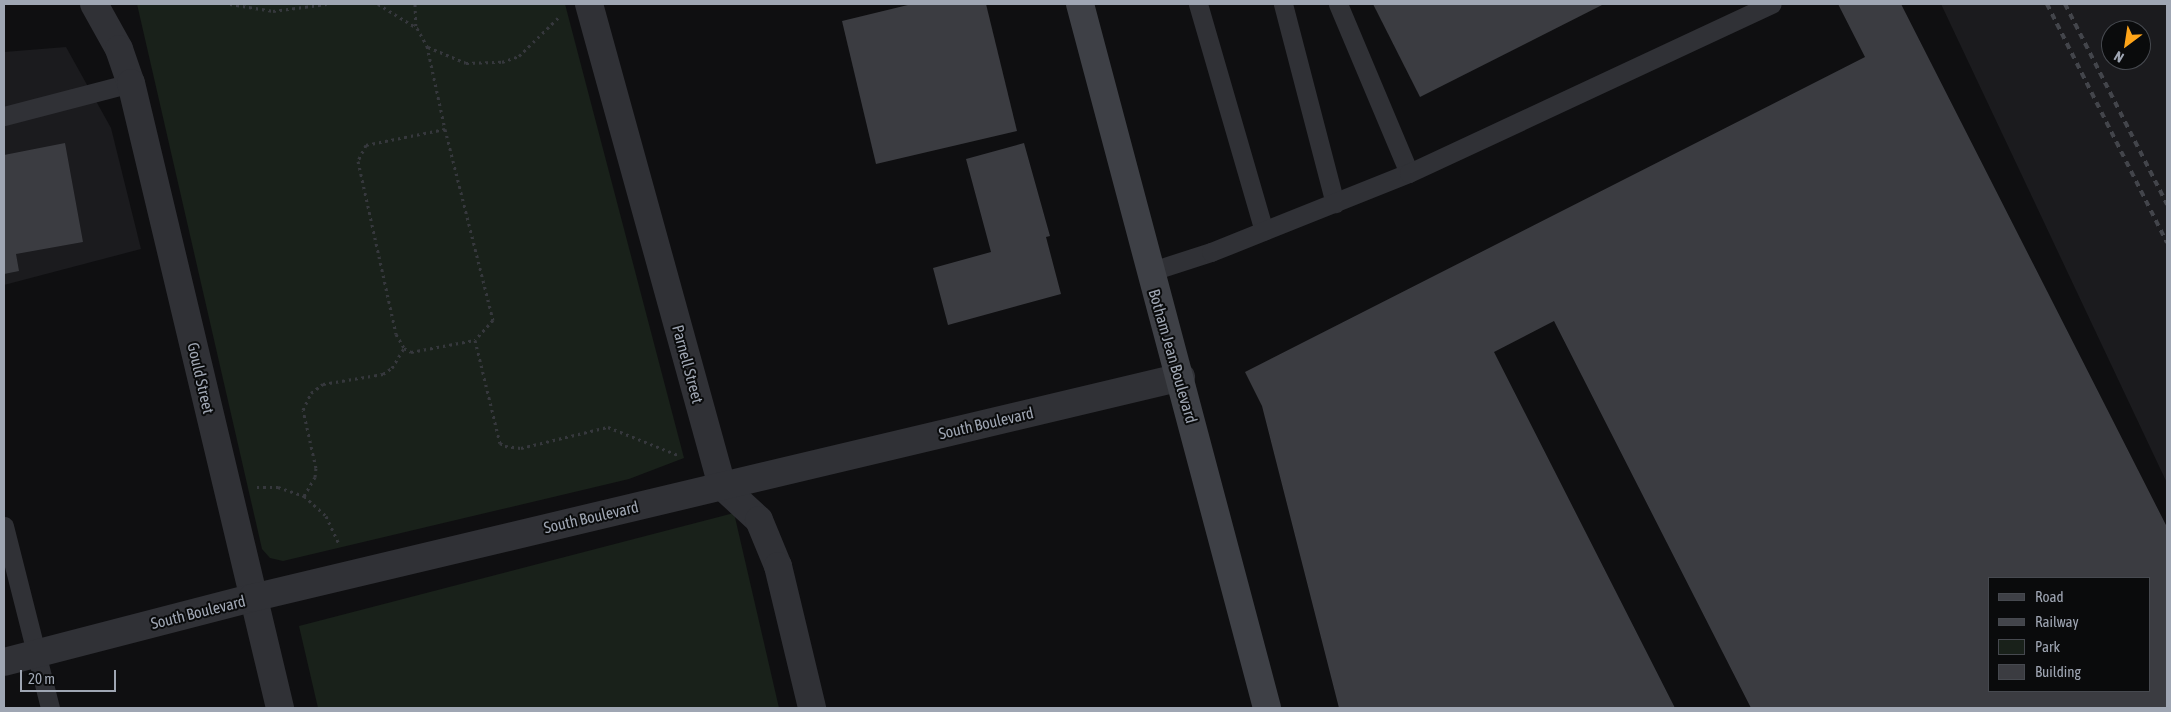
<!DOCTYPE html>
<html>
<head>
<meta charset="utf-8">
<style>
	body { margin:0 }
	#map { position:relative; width:2171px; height:712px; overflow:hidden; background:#0f0f11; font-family:"Asap Condensed",sans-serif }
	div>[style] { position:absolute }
	.built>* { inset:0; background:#1b1b1e }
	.green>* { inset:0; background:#19211a }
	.building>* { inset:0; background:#3b3c41 }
	.path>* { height:3px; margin-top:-1.5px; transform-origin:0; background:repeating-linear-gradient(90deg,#36383d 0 2.5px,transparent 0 6.5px) }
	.lane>* { height:19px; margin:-9.5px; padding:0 9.5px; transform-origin:9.5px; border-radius:9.5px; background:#303136 }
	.street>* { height:28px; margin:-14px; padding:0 14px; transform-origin:14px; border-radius:14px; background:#303136 }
	.secondary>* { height:28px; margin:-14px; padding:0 14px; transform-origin:14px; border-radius:14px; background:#3e4046 }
	.rail>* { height:4px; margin-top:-2px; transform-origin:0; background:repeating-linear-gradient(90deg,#43454b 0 6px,transparent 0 11px) }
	span { translate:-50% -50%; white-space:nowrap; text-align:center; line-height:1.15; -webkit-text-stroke:4px #0a0b0c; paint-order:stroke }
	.street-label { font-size:16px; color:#9fa6b3 }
	.frame { position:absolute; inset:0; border:5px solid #9fa6b3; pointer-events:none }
	.legend { position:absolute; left:1988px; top:577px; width:162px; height:115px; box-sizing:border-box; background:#0a0b0c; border:1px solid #46494f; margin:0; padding:6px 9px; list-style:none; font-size:15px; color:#9fa6b3 }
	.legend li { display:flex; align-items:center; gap:10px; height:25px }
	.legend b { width:25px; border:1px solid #46494f }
	.north { position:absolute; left:2101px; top:20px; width:50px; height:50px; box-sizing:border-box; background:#0a0b0c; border:1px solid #46494f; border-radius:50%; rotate:211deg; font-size:14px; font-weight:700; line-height:20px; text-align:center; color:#9fa6b3 }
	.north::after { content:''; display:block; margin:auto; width:18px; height:22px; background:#ffa519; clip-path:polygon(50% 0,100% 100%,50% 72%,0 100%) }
	.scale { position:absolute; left:20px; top:670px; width:96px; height:22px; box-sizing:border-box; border:2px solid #9fa6b3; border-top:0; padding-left:6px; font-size:15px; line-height:18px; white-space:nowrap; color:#9fa6b3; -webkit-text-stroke:4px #0a0b0c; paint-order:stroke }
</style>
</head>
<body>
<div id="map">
	<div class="built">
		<i style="clip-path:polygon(evenodd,1941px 4px,2167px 4px,2167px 483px,1941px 4px,2111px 30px,2141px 30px,2141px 60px,2111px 60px,2111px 30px)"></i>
		<i style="clip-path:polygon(66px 47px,111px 128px,141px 249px,4px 285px,4px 52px)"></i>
	</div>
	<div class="green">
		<i style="clip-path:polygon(137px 4px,565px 4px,684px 458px,629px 479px,283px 561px,270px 558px,262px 549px)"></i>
		<i style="clip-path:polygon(734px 513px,779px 708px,318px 708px,299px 626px)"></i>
	</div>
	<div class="building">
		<i style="clip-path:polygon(912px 4px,986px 4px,1017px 131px,876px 164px,842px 21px)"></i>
		<i style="clip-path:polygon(1373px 4px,1604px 4px,1420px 97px)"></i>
		<i style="clip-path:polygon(evenodd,1838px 4px,1901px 4px,2167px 527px,2167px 708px,1751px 708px,1554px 321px,1494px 352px,1675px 708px,1339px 708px,1262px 406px,1245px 372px,1865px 57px,1838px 4px,1990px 578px,2150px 578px,2150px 691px,1990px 691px,1990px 578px)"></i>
		<i style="clip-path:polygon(65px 143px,83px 242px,16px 254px,19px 271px,4px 274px,4px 155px)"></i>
		<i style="clip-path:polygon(1024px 143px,1050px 236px,1046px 237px,1061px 294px,948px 325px,933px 268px,991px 252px,966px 159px)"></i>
	</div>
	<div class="path">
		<i style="left:230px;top:4px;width:44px;rotate:9.2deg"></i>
		<i style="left:273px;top:11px;width:54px;rotate:-7.4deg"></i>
		<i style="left:378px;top:4px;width:46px;rotate:31.6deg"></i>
		<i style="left:417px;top:28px;width:21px;rotate:61deg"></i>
		<i style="left:427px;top:46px;width:85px;rotate:77.8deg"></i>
		<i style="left:445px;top:129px;width:81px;rotate:168.6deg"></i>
		<i style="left:366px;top:145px;width:18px;rotate:117deg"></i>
		<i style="left:358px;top:161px;width:177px;rotate:77.6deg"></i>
		<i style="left:396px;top:334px;width:16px;rotate:60deg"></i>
		<i style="left:404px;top:348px;width:8px;rotate:30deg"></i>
		<i style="left:411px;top:352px;width:65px;rotate:-10.6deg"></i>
		<i style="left:475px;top:340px;width:106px;rotate:76.4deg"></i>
		<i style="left:500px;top:443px;width:6px;rotate:31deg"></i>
		<i style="left:505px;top:446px;width:16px;rotate:7deg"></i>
		<i style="left:521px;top:448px;width:89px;rotate:-13.6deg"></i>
		<i style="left:608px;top:427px;width:75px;rotate:21.8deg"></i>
		<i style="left:415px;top:4px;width:23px;rotate:88deg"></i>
		<i style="left:428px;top:47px;width:41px;rotate:22.8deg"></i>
		<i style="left:466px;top:63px;width:36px;rotate:-2deg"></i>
		<i style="left:502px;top:62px;width:18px;rotate:-19deg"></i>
		<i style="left:519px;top:56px;width:57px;rotate:-44.3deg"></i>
		<i style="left:445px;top:129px;width:197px;rotate:75.9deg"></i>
		<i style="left:493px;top:320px;width:27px;rotate:132deg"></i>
		<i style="left:257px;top:487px;width:21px"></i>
		<i style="left:278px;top:487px;width:28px;rotate:19deg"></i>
		<i style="left:304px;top:496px;width:30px;rotate:42deg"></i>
		<i style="left:326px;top:516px;width:29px;rotate:65deg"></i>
		<i style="left:304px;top:496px;width:22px;rotate:-60deg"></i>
		<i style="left:315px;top:477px;width:9px;rotate:-84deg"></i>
		<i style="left:316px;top:468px;width:59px;rotate:-102.6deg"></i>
		<i style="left:303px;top:410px;width:19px;rotate:-65deg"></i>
		<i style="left:311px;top:393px;width:15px;rotate:-37deg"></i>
		<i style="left:323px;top:384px;width:61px;rotate:-9.5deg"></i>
		<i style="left:383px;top:374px;width:11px;rotate:-34deg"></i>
		<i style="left:392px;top:368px;width:23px;rotate:-59deg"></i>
	</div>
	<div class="lane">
		<i style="left:1198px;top:4px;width:236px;rotate:73.8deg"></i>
		<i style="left:1283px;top:4px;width:206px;rotate:75.4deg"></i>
		<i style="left:1338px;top:4px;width:183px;rotate:67.2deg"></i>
		<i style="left:4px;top:116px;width:131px;rotate:-14.6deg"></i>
		<i style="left:1149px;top:272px;width:65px;rotate:-17.9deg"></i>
		<i style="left:1211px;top:252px;width:213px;rotate:-21.8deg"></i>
		<i style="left:1409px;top:173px;width:400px;rotate:-25deg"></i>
		<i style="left:4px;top:526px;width:188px;rotate:75.8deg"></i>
	</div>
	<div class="street">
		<i style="left:94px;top:4px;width:51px;rotate:60.9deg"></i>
		<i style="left:119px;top:49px;width:36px;rotate:71deg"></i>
		<i style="left:131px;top:83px;width:643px;rotate:76.59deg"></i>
		<i style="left:589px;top:4px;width:500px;rotate:74.57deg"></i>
		<i style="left:722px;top:486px;width:50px;rotate:42.6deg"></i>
		<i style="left:759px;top:520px;width:50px;rotate:67.6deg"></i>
		<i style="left:778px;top:566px;width:146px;rotate:76.5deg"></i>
		<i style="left:4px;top:662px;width:256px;rotate:-14.5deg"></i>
		<i style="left:252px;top:598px;width:955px;rotate:-13.38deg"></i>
	</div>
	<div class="secondary">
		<i style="left:1080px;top:4px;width:728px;rotate:75.12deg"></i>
	</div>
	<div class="rail">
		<i style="left:2047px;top:4px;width:267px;rotate:63.3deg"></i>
		<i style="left:2065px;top:4px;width:225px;rotate:63deg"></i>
	</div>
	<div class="street-label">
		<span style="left:1173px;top:356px;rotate:74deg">Botham Jean Boulevard</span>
		<span style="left:688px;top:364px;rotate:75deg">Parnell Street</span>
		<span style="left:201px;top:378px;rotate:77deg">Gould Street</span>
		<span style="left:986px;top:423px;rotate:-13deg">South Boulevard</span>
		<span style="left:591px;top:517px;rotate:-13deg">South Boulevard</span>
		<span style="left:198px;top:612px;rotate:-14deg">South Boulevard</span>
	</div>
	<div class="frame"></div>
	<ul class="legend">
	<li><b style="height:6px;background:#3e4046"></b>Road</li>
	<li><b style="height:6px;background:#43454b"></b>Railway</li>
	<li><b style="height:14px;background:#19211a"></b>Park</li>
	<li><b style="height:14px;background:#3b3c41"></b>Building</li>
	</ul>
	<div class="north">N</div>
	<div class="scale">20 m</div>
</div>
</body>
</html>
